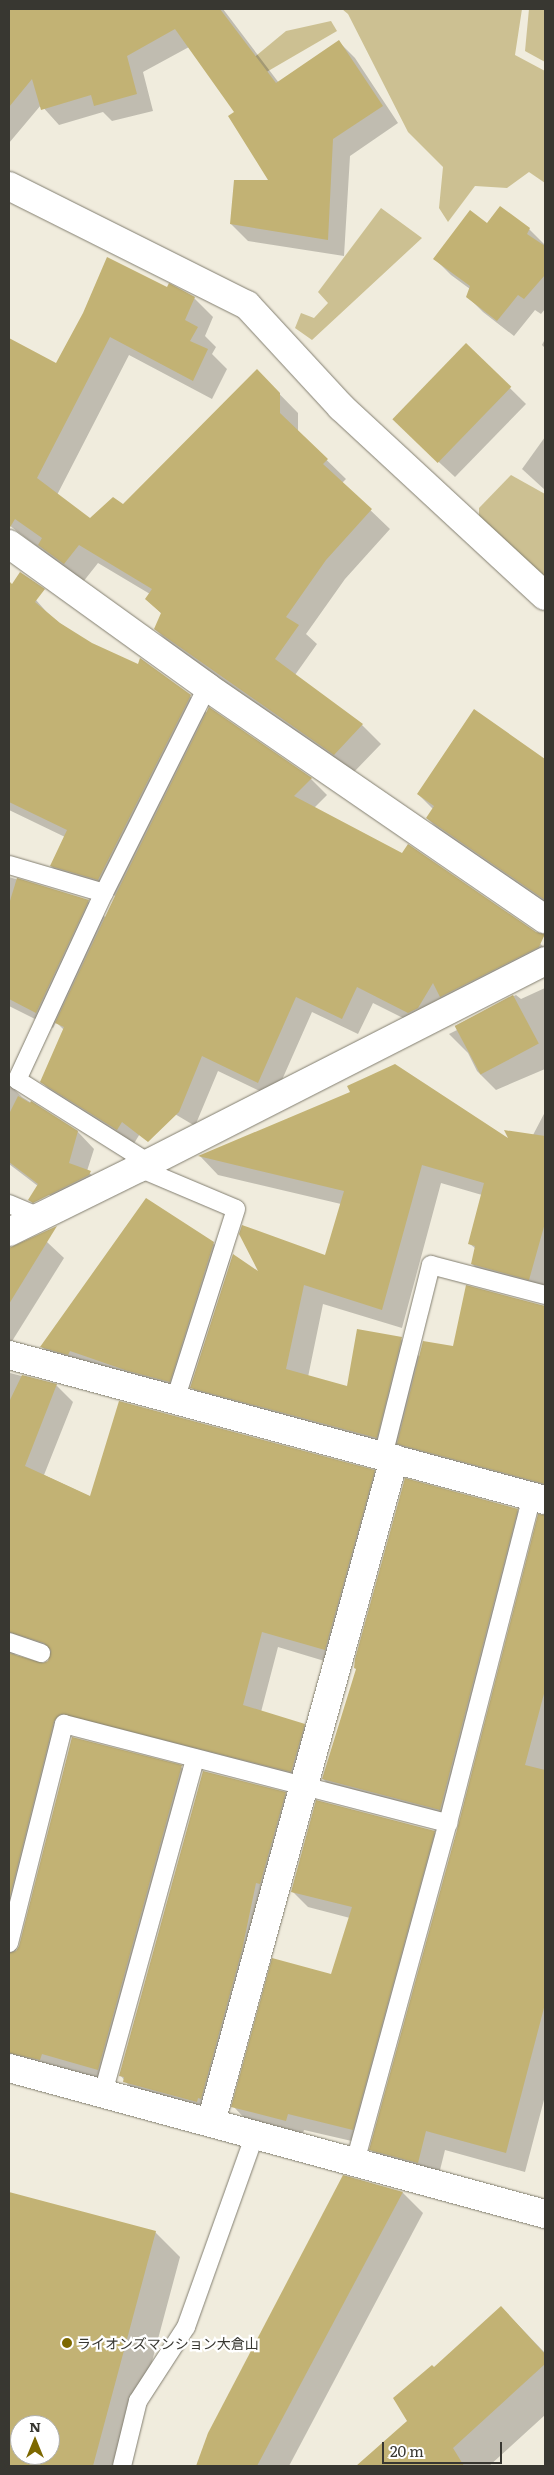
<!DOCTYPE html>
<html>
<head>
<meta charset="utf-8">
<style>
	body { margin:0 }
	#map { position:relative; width:554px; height:2475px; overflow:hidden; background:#f0ecdd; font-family:Literata,"Noto Sans JP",serif }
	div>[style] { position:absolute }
	.green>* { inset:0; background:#ccc092 }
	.shadow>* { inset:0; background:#0003 }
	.building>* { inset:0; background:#c2b274; transform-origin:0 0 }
	.roads { filter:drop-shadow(0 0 1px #827e70) drop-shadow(0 0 1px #827e70) }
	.service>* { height:18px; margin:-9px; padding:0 9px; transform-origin:9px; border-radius:9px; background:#fff }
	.minor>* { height:28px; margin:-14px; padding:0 14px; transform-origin:14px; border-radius:14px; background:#fff }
	.dots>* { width:14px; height:14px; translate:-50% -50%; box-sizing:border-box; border:2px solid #fff; border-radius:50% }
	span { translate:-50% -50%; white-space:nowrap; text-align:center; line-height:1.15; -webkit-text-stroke:4.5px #fff; paint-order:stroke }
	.poi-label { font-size:14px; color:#383731 }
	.left { translate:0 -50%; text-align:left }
	.frame { position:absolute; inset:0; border:10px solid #383731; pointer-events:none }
	.north { position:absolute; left:10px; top:2415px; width:50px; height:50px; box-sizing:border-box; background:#fff; border:1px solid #afafad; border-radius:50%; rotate:0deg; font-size:14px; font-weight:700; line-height:20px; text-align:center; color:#383731 }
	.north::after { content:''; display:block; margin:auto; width:18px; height:22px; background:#7d6800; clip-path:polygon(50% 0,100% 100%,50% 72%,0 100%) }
	.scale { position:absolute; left:382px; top:2442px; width:120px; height:22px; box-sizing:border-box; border:2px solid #383731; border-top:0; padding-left:6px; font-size:15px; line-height:18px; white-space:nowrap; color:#383731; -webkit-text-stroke:4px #fff; paint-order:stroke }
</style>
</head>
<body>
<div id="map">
	<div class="green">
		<i style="clip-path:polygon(342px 9px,522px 9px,515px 55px,545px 71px,545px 183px,529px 172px,507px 188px,475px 186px,448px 222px,439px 208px,443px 167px,408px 132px,348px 14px)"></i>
		<i style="clip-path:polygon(529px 9px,545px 9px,545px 62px,525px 51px)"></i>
		<i style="clip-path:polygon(331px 21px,337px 31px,239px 88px,233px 75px,286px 31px)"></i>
		<i style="clip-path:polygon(381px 208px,422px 238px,312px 340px,295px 328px,301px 313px,314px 318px,328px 303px,318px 292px)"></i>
		<i style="clip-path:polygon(511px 475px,545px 494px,545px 577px,479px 519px,479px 508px)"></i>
	</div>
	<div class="shadow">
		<i style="clip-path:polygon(9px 9px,223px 9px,279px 83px,339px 42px,355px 58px,398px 123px,350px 156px,344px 256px,248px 241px,231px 224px,271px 181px,236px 112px,189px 47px,143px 72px,153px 111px,112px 121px,103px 112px,59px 125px,41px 105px,9px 143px)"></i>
		<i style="clip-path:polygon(500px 207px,529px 229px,545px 245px,545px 309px,541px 314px,535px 310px,514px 336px,483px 312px,467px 296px,470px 289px,451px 275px,435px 259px,487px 225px)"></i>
		<i style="clip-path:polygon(167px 289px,194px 298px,213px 317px,205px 336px,216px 347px,212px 354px,227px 369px,212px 399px,129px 355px,57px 495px,90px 520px,123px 506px,257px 371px,298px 413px,298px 432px,346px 479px,342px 483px,390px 529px,345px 579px,306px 634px,317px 644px,295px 675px,362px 725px,381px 744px,353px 773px,174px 648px,155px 629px,162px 614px,146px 599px,150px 594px,98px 563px,83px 582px,9px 525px,9px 362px,21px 346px,57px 365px)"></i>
		<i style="clip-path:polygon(545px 339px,545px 348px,542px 345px)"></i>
		<i style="clip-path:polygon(466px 345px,526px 404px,455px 477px,415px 440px)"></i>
		<i style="clip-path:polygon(545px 437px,545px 490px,522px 469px)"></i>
		<i style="clip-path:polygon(9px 584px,36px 600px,51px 617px,91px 645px,190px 696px,207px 713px,311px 779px,327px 795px,314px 808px,526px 927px,545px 949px,425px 1029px,373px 1003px,358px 1034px,312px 1012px,274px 1098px,218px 1071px,195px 1126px,76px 1055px,64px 1030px,56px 1022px,53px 1028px,9px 1006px,9px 877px,88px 901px,106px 918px,116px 896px,67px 882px,51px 866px,65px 837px,9px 810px)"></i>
		<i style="clip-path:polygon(474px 711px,545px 761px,545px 906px,448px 839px,427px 818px,433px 809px,418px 794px)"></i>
		<i style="clip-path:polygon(545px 988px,545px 1069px,496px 1090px,477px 1071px,468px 1053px,449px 1034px,457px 1030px,455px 1026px,516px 995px,521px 999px)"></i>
		<i style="clip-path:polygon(41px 1081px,146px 1124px,133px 1145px,57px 1098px)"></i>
		<i style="clip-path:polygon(9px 1084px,22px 1097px,78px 1132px,94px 1149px,87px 1171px,107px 1188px,68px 1209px,9px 1164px)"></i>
		<i style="clip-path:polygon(545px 1112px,545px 1298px,492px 1283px,472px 1264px,476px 1249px,470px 1244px,482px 1195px,441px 1183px,402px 1328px,323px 1304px,308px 1377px,348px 1388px,401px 1339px,420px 1357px,454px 1348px,545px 1306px,545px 1497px,418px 1463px,399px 1444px,396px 1457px,211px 1407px,191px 1387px,261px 1274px,326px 1257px,341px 1204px,218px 1175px,200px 1156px,511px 1141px,533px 1135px)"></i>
		<i style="clip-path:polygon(9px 1235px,13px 1239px,9px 1249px,36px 1238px,47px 1242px,64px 1258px,9px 1346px)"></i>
		<i style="clip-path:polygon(213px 1243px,230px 1260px,186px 1398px,58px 1363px,42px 1347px)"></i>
		<i style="clip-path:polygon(evenodd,9px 1370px,10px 1373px,56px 1385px,73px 1402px,44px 1475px,91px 1497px,374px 1471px,390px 1488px,341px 1666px,278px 1647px,261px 1712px,304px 1725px,320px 1742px,308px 1787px,77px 1730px,69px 1738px,16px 1951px,181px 1767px,198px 1783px,114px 2085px,23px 2068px,9px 2053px,9px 1370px,29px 1648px,52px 1657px,49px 1662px,38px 1664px,14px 1656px,19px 1650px,29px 1648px)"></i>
		<i style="clip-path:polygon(517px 1510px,533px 1526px,456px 1825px,339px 1795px,323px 1779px,357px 1670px)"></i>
		<i style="clip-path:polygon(539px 1516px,545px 1516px,545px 2096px,525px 2172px,445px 2150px,437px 2182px,390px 2169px,371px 2150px,459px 1826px)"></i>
		<i style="clip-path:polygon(285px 1793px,301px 1809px,217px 2114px,140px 2098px,120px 2075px)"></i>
		<i style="clip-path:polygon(434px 1832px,450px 1848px,369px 2145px,304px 2130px,302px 2136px,249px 2123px,233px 2106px,332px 1975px,350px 1918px,308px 1907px,292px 1891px)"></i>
		<i style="clip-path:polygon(343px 2177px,403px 2193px,423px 2213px,289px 2466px,197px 2466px,209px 2433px)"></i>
		<i style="clip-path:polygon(evenodd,9px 2193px,155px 2232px,180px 2257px,124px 2466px,9px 2466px,9px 2193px,20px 2425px,50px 2425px,50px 2455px,20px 2455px,20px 2425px)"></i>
		<i style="clip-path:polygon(501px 2307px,545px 2353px,545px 2415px,489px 2466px,358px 2466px,409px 2421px,434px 2369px)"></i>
	</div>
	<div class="building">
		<i style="clip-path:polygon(9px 9px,220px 9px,276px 83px,339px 40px,383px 106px,333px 139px,328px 240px,230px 224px,234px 180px,268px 180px,228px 116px,234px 112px,175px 29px,127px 56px,137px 94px,94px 106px,91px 95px,41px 110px,32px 79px,9px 107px)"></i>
		<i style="clip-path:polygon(500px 206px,530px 228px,527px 234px,545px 246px,545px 275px,524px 299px,518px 295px,497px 321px,466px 297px,470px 286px,433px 259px,470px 210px,487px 223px)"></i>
		<i style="clip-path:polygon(107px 257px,167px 287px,169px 283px,195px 297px,185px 320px,198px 327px,190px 341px,208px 349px,193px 381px,110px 337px,37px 478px,90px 518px,113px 497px,123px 504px,257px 369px,280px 393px,280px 413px,328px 459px,323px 464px,372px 509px,326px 560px,286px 617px,299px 625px,275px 659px,363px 724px,334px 755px,154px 629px,161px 613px,145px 599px,152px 589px,79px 545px,64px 564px,38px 545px,42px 538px,15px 519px,9px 529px,9px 338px,56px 363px,83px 313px)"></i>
		<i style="left:466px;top:343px;width:63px;height:106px;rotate:44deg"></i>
		<i style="clip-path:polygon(20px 572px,45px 589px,35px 602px,60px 623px,92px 643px,138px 664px,140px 658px,191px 695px,98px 880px,50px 866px,67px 830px,9px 802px,9px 581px,12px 584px)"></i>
		<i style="clip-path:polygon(209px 707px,312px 778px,294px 796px,402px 853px,408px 844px,536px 932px,545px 934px,539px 947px,440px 997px,433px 983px,418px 1008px,408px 1013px,357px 987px,342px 1019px,296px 997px,258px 1083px,202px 1056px,179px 1112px,148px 1142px,122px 1122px,117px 1130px,40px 1082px,64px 1027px,55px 1023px,114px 898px)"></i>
		<i style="clip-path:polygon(474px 709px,545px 759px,545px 900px,426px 818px,434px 806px,417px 794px)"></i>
		<i style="clip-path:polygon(17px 878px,89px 900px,36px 1013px,9px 999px,9px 904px)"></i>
		<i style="left:513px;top:995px;width:55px;height:66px;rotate:62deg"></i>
		<i style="clip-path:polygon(395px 1064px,508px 1138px,504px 1130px,545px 1136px,545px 1223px,529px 1280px,471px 1264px,475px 1246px,468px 1244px,484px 1183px,422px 1165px,382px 1310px,304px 1285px,286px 1369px,347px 1386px,357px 1329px,402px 1337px,377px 1438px,190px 1388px,233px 1254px,258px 1271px,239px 1234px,242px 1225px,325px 1255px,344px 1191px,198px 1156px,350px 1092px,347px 1086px)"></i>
		<i style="clip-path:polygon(18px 1096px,30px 1103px,31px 1101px,78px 1131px,69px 1163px,91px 1171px,89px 1175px,33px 1203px,28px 1200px,38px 1184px,9px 1162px,9px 1114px)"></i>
		<i style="clip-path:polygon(146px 1198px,214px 1242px,170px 1382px,128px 1371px,70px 1351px,68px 1355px,40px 1347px)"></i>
		<i style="clip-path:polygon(57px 1226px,9px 1304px,9px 1248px)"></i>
		<i style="clip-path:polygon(466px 1285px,545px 1306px,545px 1484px,397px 1444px,423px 1341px,453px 1346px)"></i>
		<i style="clip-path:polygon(22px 1375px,57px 1384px,25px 1466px,90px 1496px,119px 1401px,375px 1470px,325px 1650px,262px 1632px,243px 1705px,305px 1724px,291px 1772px,61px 1714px,54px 1721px,9px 1900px,9px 1653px,43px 1663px,48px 1661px,51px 1651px,44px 1643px,9px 1632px,9px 1402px)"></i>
		<i style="clip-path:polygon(405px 1478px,518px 1509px,440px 1810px,322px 1779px,356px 1669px,354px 1668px,355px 1659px)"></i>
		<i style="clip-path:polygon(538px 1514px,545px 1515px,545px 1690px,525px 1765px,545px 1770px,545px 2004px,506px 2153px,426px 2131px,418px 2163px,369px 2150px,458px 1826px)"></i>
		<i style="clip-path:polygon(72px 1737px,182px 1765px,98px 2070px,42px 2054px,40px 2060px,9px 2053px,9px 1953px,16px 1951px,19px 1946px)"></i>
		<i style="clip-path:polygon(203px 1771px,286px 1792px,260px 1884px,256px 1883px,242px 1950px,201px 2099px,198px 2098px,197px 2102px,123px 2082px,124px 2077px,119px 2076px)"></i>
		<i style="clip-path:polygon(316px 1800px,435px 1831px,353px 2130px,288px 2114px,286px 2121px,231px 2107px,272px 1958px,331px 1974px,352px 1907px,291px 1892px)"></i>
		<i style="clip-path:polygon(343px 2175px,403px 2192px,257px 2466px,196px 2466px,208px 2433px)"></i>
		<i style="clip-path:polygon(evenodd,9px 2192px,156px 2231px,93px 2466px,9px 2466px,9px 2192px,20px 2425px,50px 2425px,50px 2455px,20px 2455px,20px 2425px)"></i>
		<i style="clip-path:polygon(501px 2306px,545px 2354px,545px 2364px,453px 2448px,464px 2466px,356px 2466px,407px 2421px,393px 2398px,432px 2365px,434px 2367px)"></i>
	</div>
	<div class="roads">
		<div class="service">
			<i style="left:9px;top:865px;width:99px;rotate:16.4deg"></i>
			<i style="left:149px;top:1163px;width:156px;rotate:-147.8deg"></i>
			<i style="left:17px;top:1080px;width:206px;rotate:-65.1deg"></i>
			<i style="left:104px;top:893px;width:230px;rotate:-63.4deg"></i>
			<i style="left:139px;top:1168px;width:105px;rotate:22.9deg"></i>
			<i style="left:236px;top:1209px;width:201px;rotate:107.7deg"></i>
			<i style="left:9px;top:1204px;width:34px;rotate:23deg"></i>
			<i style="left:383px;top:1456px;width:197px;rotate:-75.9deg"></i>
			<i style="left:431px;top:1265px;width:118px;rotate:14.7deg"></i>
			<i style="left:9px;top:1642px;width:34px;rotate:19deg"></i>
			<i style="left:9px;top:1943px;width:226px;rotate:-75.9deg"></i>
			<i style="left:64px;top:1724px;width:397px;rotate:14.5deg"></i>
			<i style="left:103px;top:2093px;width:347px;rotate:-74.6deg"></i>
			<i style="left:355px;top:2162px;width:352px;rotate:-74.7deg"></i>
			<i style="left:448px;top:1823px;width:338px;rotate:-75.6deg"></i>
			<i style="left:122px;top:2466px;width:67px;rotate:-76.2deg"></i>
			<i style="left:138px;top:2401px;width:88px;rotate:-57deg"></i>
			<i style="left:186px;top:2327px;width:205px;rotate:-70.3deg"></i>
		</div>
		<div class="minor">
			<i style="left:9px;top:186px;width:266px;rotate:26.6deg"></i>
			<i style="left:247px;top:305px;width:139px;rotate:47.3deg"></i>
			<i style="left:341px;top:407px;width:278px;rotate:42.8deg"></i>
			<i style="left:9px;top:544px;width:244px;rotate:35.8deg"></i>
			<i style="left:207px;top:687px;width:410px;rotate:34.5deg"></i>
			<i style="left:9px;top:1232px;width:145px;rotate:-26.2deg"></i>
			<i style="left:139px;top:1168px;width:456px;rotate:-27deg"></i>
			<i style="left:9px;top:1355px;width:555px;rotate:15.14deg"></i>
			<i style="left:9px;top:2068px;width:556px;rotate:15.24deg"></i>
			<i style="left:211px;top:2122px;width:688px;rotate:-74.57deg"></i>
		</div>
	</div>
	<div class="dots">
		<i style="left:67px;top:2343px;background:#7d6800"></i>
	</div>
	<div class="poi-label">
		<span class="left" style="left:77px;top:2343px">ライオンズマンション大倉山</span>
	</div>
	<div class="frame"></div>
	<div class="north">N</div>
	<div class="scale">20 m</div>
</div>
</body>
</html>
